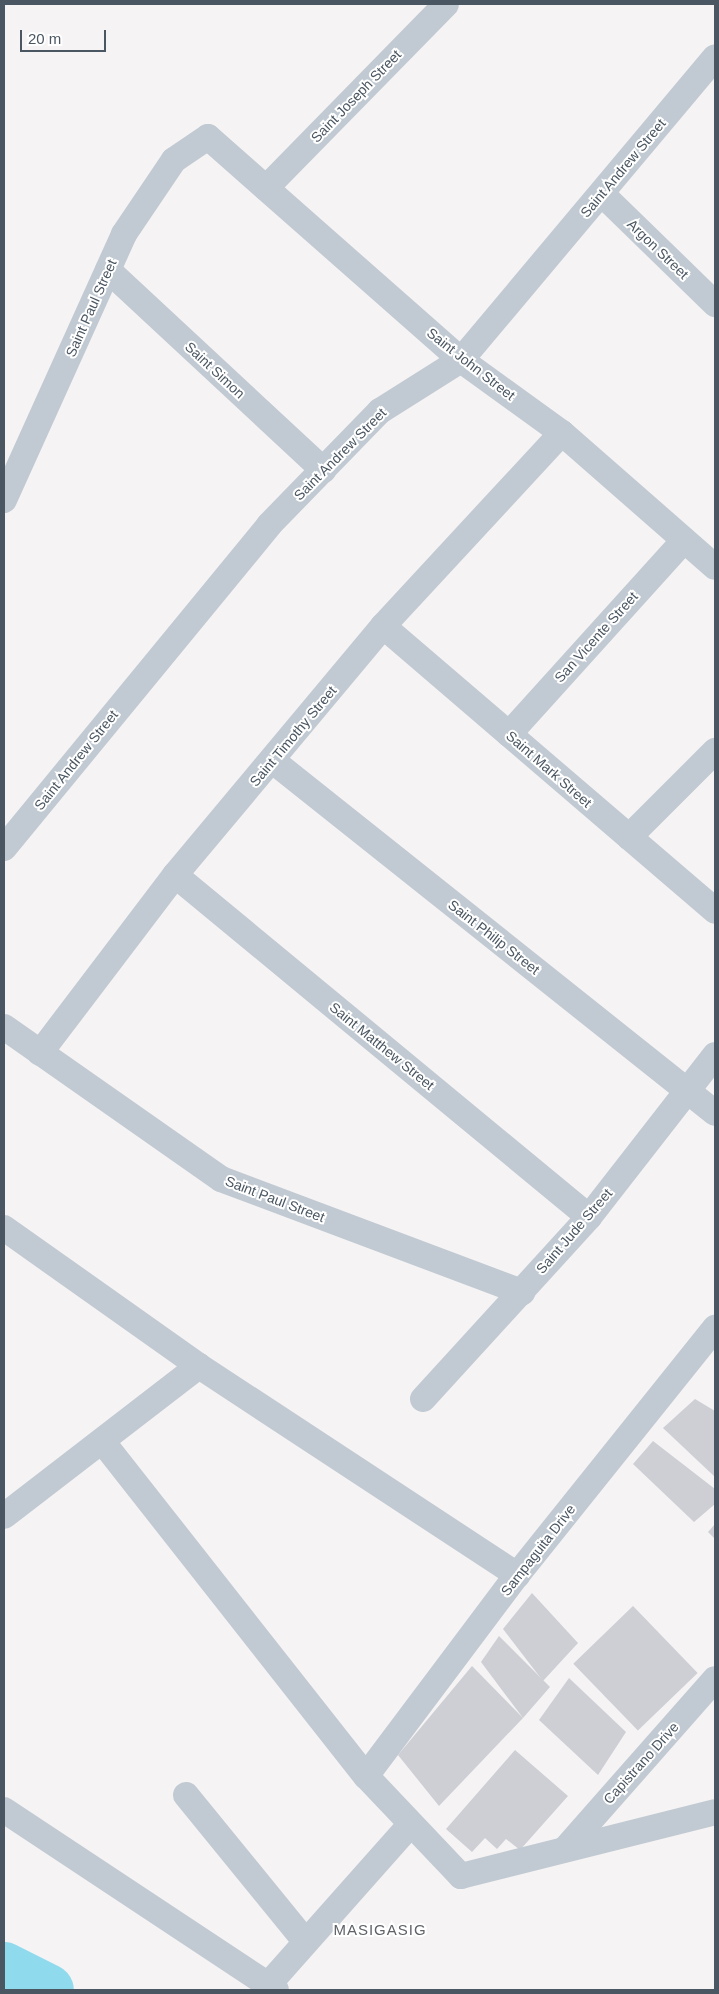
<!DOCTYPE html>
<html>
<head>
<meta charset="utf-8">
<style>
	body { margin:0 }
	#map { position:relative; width:719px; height:1994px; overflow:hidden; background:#f5f3f3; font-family:Helvetica,sans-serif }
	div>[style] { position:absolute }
	.river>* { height:52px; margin:-26px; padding:0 26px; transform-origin:26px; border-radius:26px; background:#90daee }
	.building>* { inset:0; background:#cdcfd5; transform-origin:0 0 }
	.minor>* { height:26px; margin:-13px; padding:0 13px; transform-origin:13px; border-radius:13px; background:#c1cad2 }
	span { translate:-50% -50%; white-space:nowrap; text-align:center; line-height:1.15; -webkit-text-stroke:4px #fff; paint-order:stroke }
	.street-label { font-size:14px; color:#4a5661 }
	.neighbourhood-label { font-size:15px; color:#5f6368; letter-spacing:1px }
	.frame { position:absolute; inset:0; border:5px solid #4a5661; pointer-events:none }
	.scale { position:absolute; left:20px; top:30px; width:86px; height:22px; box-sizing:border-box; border:2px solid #4a5661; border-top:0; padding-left:6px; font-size:15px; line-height:18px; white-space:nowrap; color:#4a5661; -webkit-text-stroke:4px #fff; paint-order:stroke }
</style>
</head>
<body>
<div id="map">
	<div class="river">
		<i style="left:4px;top:1968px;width:49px;rotate:26.6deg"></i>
	</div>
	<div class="building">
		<i style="clip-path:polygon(695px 1399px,715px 1411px,715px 1477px,663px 1428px)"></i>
		<i style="clip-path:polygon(653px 1441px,715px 1489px,715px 1504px,694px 1522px,633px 1464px)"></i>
		<i style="clip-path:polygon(715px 1524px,715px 1539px,708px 1532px)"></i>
		<i style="clip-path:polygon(532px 1593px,578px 1643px,543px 1681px,503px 1629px)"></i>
		<i style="left:633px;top:1606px;width:93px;height:83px;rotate:46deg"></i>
		<i style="clip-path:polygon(499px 1636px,550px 1687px,523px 1718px,481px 1662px)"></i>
		<i style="clip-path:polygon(472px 1666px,523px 1718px,439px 1806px,398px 1755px)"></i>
		<i style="clip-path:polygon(569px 1678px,626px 1732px,598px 1775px,539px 1720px)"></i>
		<i style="clip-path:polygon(515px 1750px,568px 1796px,520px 1850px,506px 1839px,497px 1849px,485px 1838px,472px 1852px,446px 1829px)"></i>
	</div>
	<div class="minor">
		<i style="left:266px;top:188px;width:257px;rotate:-45.6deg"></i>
		<i style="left:602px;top:194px;width:158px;rotate:44.2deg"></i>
		<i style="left:108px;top:270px;width:294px;rotate:42.9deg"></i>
		<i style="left:4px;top:500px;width:292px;rotate:-65.7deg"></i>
		<i style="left:124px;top:234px;width:89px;rotate:-56deg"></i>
		<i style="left:174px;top:160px;width:41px;rotate:-34.1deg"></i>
		<i style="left:208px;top:137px;width:337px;rotate:41.4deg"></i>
		<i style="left:461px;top:360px;width:125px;rotate:35.9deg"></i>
		<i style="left:562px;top:433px;width:203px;rotate:41.2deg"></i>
		<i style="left:383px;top:626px;width:438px;rotate:40.6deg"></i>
		<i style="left:509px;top:734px;width:261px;rotate:-47.9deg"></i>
		<i style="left:273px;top:761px;width:565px;rotate:38.53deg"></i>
		<i style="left:629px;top:837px;width:122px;rotate:-45deg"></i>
		<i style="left:4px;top:848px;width:418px;rotate:-50.6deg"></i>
		<i style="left:269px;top:525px;width:159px;rotate:-45.8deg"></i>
		<i style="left:380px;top:411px;width:96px;rotate:-32.2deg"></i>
		<i style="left:461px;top:360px;width:395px;rotate:-50deg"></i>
		<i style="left:175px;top:875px;width:537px;rotate:39.56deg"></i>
		<i style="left:4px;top:1027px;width:265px;rotate:35deg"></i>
		<i style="left:221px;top:1179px;width:322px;rotate:20.6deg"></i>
		<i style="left:40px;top:1053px;width:223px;rotate:-52.8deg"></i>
		<i style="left:175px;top:875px;width:324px;rotate:-50.1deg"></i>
		<i style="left:383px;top:626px;width:263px;rotate:-47.2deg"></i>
		<i style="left:4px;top:1228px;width:239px;rotate:35.3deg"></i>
		<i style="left:199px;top:1366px;width:381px;rotate:33.3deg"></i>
		<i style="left:423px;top:1399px;width:246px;rotate:-47.6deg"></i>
		<i style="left:589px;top:1217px;width:205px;rotate:-52.1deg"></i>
		<i style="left:102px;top:1441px;width:427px;rotate:51.8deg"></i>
		<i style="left:366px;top:1776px;width:138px;rotate:46.5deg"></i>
		<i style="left:461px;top:1876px;width:262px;rotate:-14.1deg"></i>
		<i style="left:4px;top:1516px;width:246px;rotate:-37.6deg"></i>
		<i style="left:366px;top:1776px;width:251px;rotate:-53.1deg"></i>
		<i style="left:517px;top:1575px;width:317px;rotate:-51.3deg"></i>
		<i style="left:186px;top:1795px;width:188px;rotate:50.8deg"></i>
		<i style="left:4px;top:1810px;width:326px;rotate:33.5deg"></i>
		<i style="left:566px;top:1848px;width:225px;rotate:-48.6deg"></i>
		<i style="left:268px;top:1985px;width:215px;rotate:-48.4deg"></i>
	</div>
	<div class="street-label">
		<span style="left:356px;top:96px;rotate:-46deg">Saint Joseph Street</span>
		<span style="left:623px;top:168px;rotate:-50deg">Saint Andrew Street</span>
		<span style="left:658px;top:249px;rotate:44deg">Argon Street</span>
		<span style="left:91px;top:308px;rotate:-66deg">Saint Paul Street</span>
		<span style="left:471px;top:364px;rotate:38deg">Saint John Street</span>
		<span style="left:215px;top:370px;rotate:43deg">Saint Simon</span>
		<span style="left:340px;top:454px;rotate:-45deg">Saint Andrew Street</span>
		<span style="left:596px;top:637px;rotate:-48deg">San Vicente Street</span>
		<span style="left:293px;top:736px;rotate:-50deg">Saint Timothy Street</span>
		<span style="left:76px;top:760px;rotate:-51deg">Saint Andrew Street</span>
		<span style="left:549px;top:769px;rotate:41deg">Saint Mark Street</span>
		<span style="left:494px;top:937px;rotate:38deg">Saint Philip Street</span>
		<span style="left:382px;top:1046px;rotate:39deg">Saint Matthew Street</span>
		<span style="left:275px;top:1199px;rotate:21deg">Saint Paul Street</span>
		<span style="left:574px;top:1231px;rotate:-49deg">Saint Jude Street</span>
		<span style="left:538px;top:1550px;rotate:-52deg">Sampaguita Drive</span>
		<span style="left:641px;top:1763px;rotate:-48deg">Capistrano Drive</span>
	</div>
	<div class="neighbourhood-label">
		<span style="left:380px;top:1930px">MASIGASIG</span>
	</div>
	<div class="frame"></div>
	<div class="scale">20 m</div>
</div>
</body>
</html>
